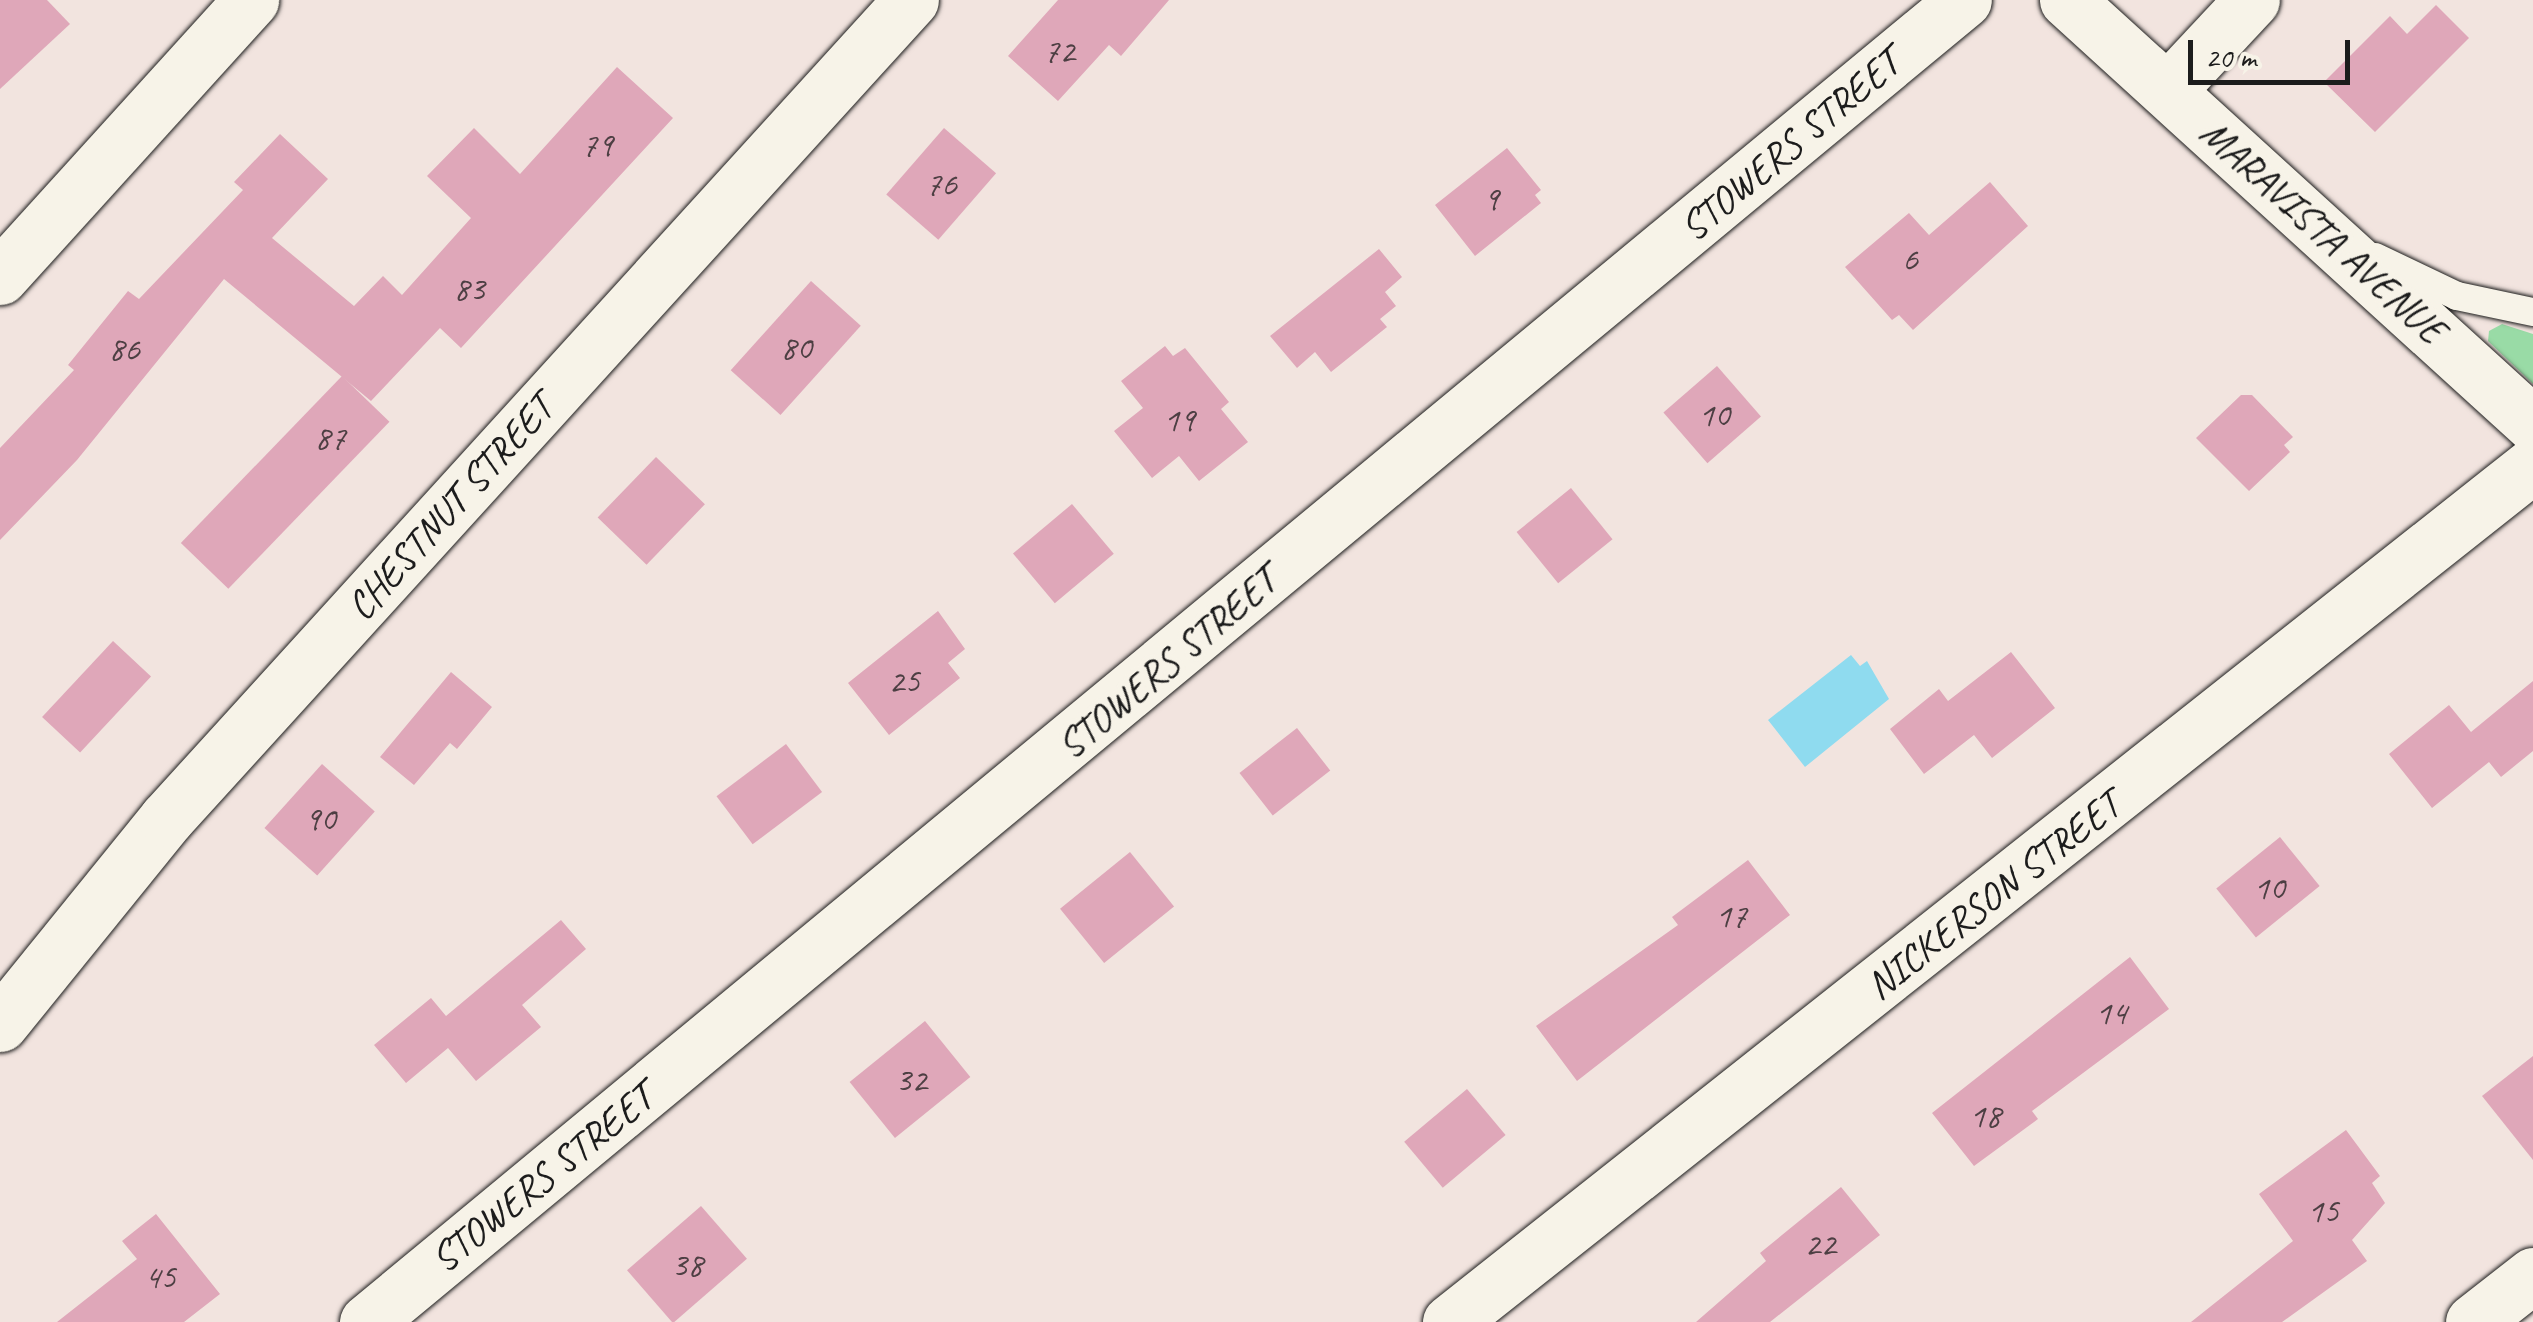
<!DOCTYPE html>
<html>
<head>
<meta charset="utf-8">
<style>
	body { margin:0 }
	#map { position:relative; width:2533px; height:1322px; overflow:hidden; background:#f2e4df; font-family:Caveat,sans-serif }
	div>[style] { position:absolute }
	.green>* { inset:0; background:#99dba6 }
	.water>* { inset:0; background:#8fdbef }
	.building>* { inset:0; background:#dfa7b9; transform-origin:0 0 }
	.roads { filter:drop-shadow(0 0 2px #1c1c1c) drop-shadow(0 0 2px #1c1c1c) }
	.lane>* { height:28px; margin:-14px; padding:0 14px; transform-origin:14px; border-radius:14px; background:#f7f3e8 }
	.street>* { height:55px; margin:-27.5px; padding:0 27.5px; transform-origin:27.5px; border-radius:27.5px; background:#f7f3e8 }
	.secondary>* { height:55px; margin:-27.5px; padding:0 27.5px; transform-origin:27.5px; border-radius:27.5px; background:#f7f3e8 }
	span { translate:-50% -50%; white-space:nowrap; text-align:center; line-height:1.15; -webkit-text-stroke:10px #f7f3e8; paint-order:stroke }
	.number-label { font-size:35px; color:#4d3f43 }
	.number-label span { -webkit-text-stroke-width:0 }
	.street-label { font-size:40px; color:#1c1c1c }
	.scale { position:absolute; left:2188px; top:40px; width:162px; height:45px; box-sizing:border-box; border:5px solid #1c1c1c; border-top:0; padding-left:12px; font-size:30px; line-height:35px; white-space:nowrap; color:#1c1c1c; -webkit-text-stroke:8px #f7f3e8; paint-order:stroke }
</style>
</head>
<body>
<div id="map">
	<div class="green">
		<i style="clip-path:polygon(2502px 324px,2533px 334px,2533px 384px,2488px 341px,2489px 331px)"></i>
	</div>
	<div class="water">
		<i style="clip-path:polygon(1851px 655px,1860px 666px,1867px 661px,1889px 699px,1805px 767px,1768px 720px)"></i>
	</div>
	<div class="building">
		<i style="clip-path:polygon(0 0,47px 0,70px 24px,0 89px)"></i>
		<i style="clip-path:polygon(1058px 0,1169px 0,1121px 56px,1109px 45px,1058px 101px,1008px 56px)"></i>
		<i style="clip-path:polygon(2436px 5px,2469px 38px,2375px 132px,2324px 82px,2390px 16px,2407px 34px)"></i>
		<i style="clip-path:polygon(617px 67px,673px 118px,461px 348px,440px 328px,371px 401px,224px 279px,77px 460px,0 540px,0 448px,74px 370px,68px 365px,128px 291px,139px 299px,243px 190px,234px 182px,280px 134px,328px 179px,272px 238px,354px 306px,383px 276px,402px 295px,471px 218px,427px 176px,474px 128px,520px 174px)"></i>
		<i style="left:944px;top:128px;width:69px;height:88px;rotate:41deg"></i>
		<i style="clip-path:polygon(1507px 148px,1541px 190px,1535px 195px,1541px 203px,1475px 256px,1435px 205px)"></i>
		<i style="clip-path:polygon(1990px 182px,2028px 226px,1913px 330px,1899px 315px,1892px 320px,1845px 267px,1909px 213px,1929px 235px)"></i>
		<i style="clip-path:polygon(1379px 249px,1402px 277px,1385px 292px,1396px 306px,1380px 319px,1387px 327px,1331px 372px,1315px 352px,1297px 368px,1270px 336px)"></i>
		<i style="left:811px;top:281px;width:67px;height:120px;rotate:42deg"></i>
		<i style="clip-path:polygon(1165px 346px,1173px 356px,1185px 348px,1229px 402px,1221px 409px,1248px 442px,1199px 481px,1179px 456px,1152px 478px,1114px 431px,1143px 408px,1121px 381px)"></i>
		<i style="left:1717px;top:366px;width:67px;height:71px;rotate:49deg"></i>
		<i style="left:342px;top:376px;width:66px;height:232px;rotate:44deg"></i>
		<i style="clip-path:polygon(2241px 395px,2252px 395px,2293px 437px,2284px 445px,2290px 452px,2249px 491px,2196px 438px)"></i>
		<i style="left:656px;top:457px;width:68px;height:84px;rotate:44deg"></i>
		<i style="left:1571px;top:488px;width:66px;height:70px;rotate:51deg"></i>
		<i style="left:1072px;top:504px;width:65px;height:77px;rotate:50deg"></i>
		<i style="clip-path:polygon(938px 611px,965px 649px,948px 663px,960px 678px,889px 735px,848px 683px)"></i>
		<i style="left:113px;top:641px;width:52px;height:104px;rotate:43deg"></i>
		<i style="clip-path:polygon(2011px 652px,2055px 708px,1992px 758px,1974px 735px,1924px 774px,1890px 729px,1939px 689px,1948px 701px)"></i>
		<i style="clip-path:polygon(451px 672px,492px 707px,457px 749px,450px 743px,414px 785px,380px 757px)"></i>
		<i style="clip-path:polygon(2533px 681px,2533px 751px,2501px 777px,2489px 762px,2432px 808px,2389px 754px,2449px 705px,2471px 732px)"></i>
		<i style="left:1297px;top:728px;width:54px;height:73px;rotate:52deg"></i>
		<i style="left:786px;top:744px;width:60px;height:87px;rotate:53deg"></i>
		<i style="left:322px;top:764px;width:71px;height:86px;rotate:42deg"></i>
		<i style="left:2280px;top:837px;width:63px;height:82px;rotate:51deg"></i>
		<i style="left:1130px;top:852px;width:70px;height:90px;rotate:51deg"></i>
		<i style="clip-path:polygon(1748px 860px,1790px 915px,1577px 1081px,1536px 1026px,1678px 925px,1672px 917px)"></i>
		<i style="clip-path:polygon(561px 920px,586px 949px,522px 1005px,541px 1027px,476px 1081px,448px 1048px,406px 1083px,374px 1045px,431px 998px,446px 1016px)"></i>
		<i style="clip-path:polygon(2130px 957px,2169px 1009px,2032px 1111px,2038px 1119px,1974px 1166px,1932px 1113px)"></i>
		<i style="left:925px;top:1021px;width:72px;height:97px;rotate:51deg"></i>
		<i style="clip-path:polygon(2533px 1056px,2533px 1160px,2482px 1096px)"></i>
		<i style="left:1467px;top:1089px;width:60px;height:82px;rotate:50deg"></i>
		<i style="clip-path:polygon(2346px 1130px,2380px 1176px,2372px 1183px,2385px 1203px,2352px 1240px,2367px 1261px,2282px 1322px,2191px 1322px,2293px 1241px,2259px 1194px)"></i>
		<i style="clip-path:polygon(1841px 1187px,1880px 1235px,1770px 1322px,1696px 1322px,1766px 1261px,1760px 1253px)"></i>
		<i style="left:701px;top:1206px;width:70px;height:98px;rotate:49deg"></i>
		<i style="clip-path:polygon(156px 1214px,220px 1294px,184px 1322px,57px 1322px,137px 1259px,122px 1241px)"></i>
	</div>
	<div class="roads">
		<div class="lane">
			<i style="left:2375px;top:257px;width:91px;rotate:25.4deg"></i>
			<i style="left:2457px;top:296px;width:78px;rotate:11.9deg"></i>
		</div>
		<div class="street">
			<i style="left:2168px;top:90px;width:123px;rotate:-47deg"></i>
			<i style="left:0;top:277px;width:374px;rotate:-47.8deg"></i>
			<i style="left:0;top:1024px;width:264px;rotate:-51deg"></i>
			<i style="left:166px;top:819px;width:1107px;rotate:-47.71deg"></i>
			<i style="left:367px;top:1322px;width:2073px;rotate:-39.62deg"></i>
			<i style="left:1450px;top:1322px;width:1381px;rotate:-38.36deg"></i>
			<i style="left:2473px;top:1322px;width:76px;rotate:-38.1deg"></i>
		</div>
		<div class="secondary">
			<i style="left:2067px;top:0;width:630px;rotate:42.3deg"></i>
		</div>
	</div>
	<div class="number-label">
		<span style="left:1059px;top:51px">72</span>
		<span style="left:597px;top:145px">79</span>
		<span style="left:941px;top:184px">76</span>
		<span style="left:1491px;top:199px">9</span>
		<span style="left:1910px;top:259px">6</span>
		<span style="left:469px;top:289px">83</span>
		<span style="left:796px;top:348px">80</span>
		<span style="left:124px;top:349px">86</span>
		<span style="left:1714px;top:415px">10</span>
		<span style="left:1179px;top:420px">19</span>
		<span style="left:330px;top:438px">87</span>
		<span style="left:904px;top:681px">25</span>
		<span style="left:320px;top:819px">90</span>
		<span style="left:2269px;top:888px">10</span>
		<span style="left:1731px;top:916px">17</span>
		<span style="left:2111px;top:1013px">14</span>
		<span style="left:911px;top:1080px">32</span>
		<span style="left:1985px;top:1116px">18</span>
		<span style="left:2323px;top:1211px">15</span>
		<span style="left:1820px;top:1244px">22</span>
		<span style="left:687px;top:1265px">38</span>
		<span style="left:160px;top:1277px">45</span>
	</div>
	<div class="street-label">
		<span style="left:1790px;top:145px;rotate:-40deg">STOWERS STREET</span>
		<span style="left:2323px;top:231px;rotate:42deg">MARAVISTA AVENUE</span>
		<span style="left:450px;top:507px;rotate:-48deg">CHESTNUT STREET</span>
		<span style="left:1167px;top:663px;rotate:-40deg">STOWERS STREET</span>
		<span style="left:1993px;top:895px;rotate:-38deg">NICKERSON STREET</span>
		<span style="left:542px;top:1178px;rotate:-39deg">STOWERS STREET</span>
	</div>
	<div class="scale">20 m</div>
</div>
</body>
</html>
